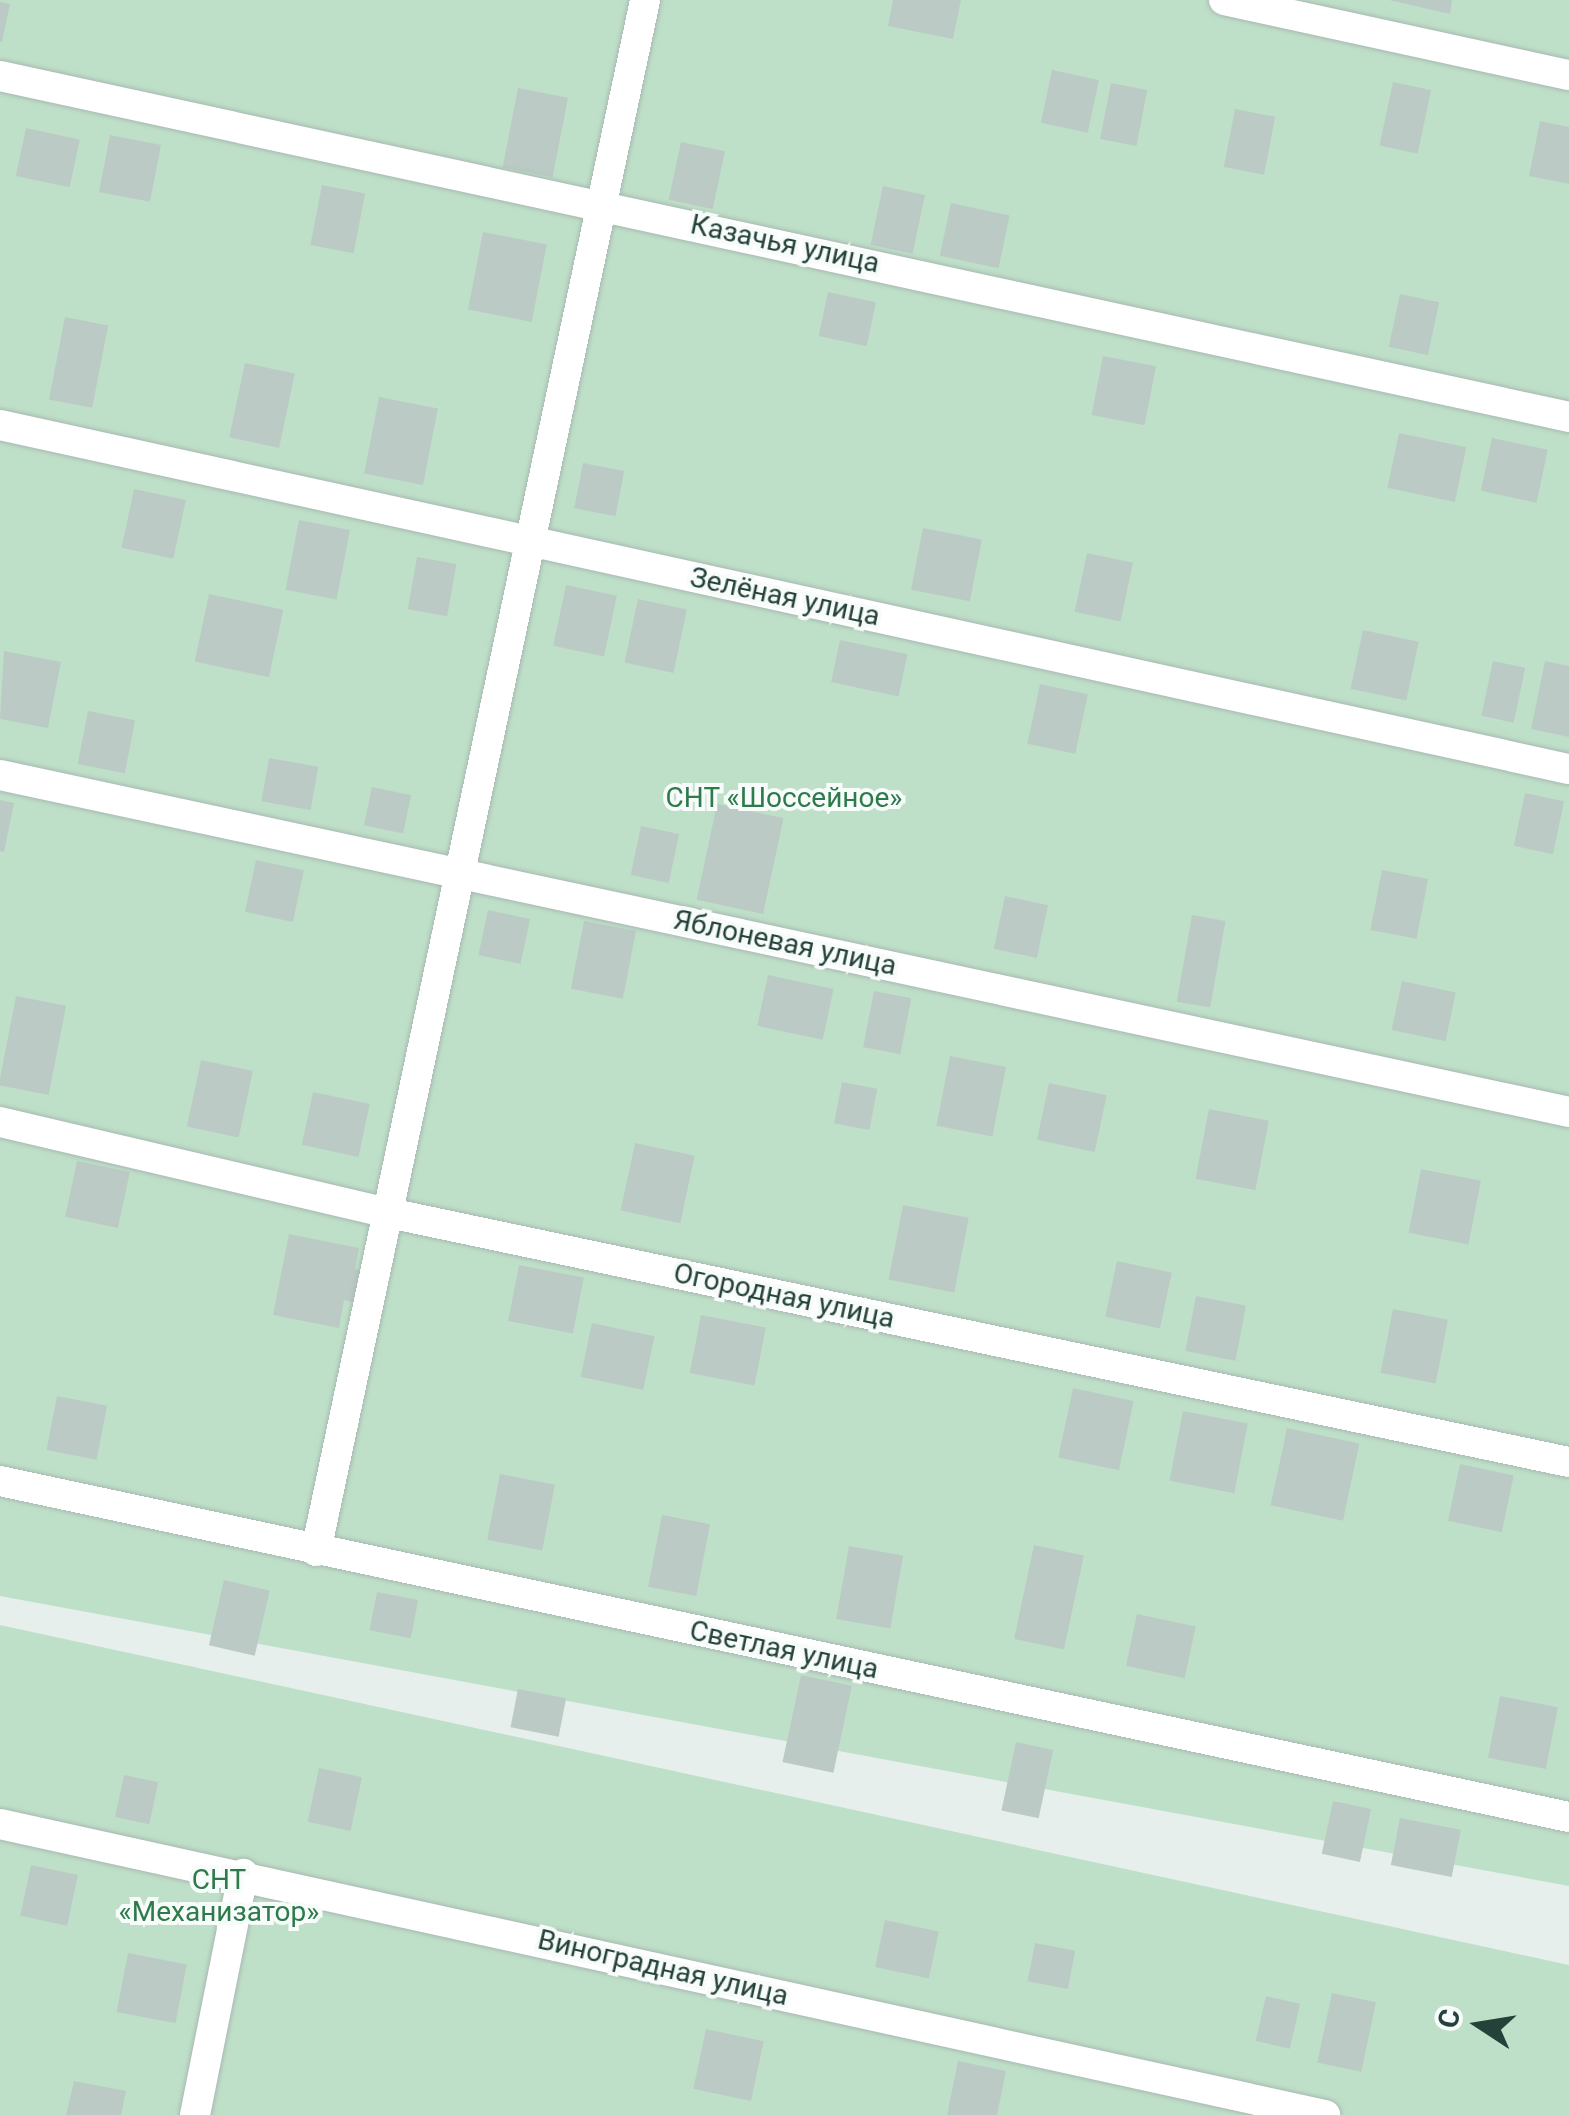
<!DOCTYPE html>
<html>
<head>
<meta charset="utf-8">
<style>
	body { margin:0 }
	#map { position:relative; width:1569px; height:2115px; overflow:hidden; background:#e6efeb; font-family:Roboto,sans-serif }
	div>[style] { position:absolute }
	.green>* { inset:0; background:#bfe0c8 }
	.building>* { inset:0; background:#bbcac4; transform-origin:0 0 }
	.roads { filter:drop-shadow(0 0 2px #a8b8b2) drop-shadow(0 0 2px #a8b8b2) }
	.minor>* { height:30px; margin:-15px; padding:0 15px; transform-origin:15px; border-radius:15px; background:#fff }
	span { translate:-50% -50%; white-space:nowrap; text-align:center; line-height:1.15; -webkit-text-stroke:8px #f7fbf9; paint-order:stroke }
	.street-label { font-size:28px; color:#24423a }
	.park-label { font-size:28px; color:#2d7a4b }
	.north { position:absolute; left:1429px; top:1975px; width:100px; height:100px; -webkit-text-stroke:8px #f7fbf9; paint-order:stroke; rotate:282deg; font-size:28px; font-weight:700; line-height:40px; text-align:center; color:#24423a }
	.north::after { content:''; display:block; margin:auto; width:35px; height:45px; background:#24423a; clip-path:polygon(50% 0,100% 100%,50% 72%,0 100%) }
</style>
</head>
<body>
<div id="map">
	<div class="green">
		<i style="clip-path:polygon(0 0,1569px 0,1569px 1886px,0 1596px)"></i>
		<i style="clip-path:polygon(0 1625px,1569px 1965px,1569px 2115px,0 2115px)"></i>
	</div>
	<div class="building">
		<i style="clip-path:polygon(893px 0,961px 0,953px 39px,888px 26px)"></i>
		<i style="clip-path:polygon(1389px 0,1452px 0,1450px 14px)"></i>
		<i style="clip-path:polygon(0 2px,10px 4px,2px 42px,0 42px)"></i>
		<i style="left:1052px;top:70px;width:48px;height:54px;rotate:12deg"></i>
		<i style="left:1393px;top:82px;width:39px;height:65px;rotate:12deg"></i>
		<i style="left:1111px;top:83px;width:37px;height:57px;rotate:11deg"></i>
		<i style="left:518px;top:88px;width:51px;height:81px;rotate:11deg"></i>
		<i style="left:1235px;top:109px;width:41px;height:59px;rotate:11deg"></i>
		<i style="clip-path:polygon(1540px 121px,1569px 127px,1569px 184px,1529px 176px)"></i>
		<i style="left:26px;top:128px;width:55px;height:49px;rotate:12deg"></i>
		<i style="left:110px;top:135px;width:52px;height:58px;rotate:11deg"></i>
		<i style="left:681px;top:142px;width:45px;height:59px;rotate:12deg"></i>
		<i style="left:322px;top:185px;width:44px;height:61px;rotate:11deg"></i>
		<i style="left:883px;top:186px;width:43px;height:60px;rotate:12deg"></i>
		<i style="left:951px;top:203px;width:60px;height:54px;rotate:12deg"></i>
		<i style="left:483px;top:232px;width:65px;height:79px;rotate:11deg"></i>
		<i style="left:828px;top:292px;width:49px;height:45px;rotate:12deg"></i>
		<i style="left:1400px;top:294px;width:40px;height:54px;rotate:12deg"></i>
		<i style="left:65px;top:317px;width:44px;height:84px;rotate:11deg"></i>
		<i style="left:1103px;top:356px;width:54px;height:60px;rotate:11deg"></i>
		<i style="left:245px;top:363px;width:51px;height:76px;rotate:12deg"></i>
		<i style="left:379px;top:397px;width:60px;height:78px;rotate:11deg"></i>
		<i style="left:1399px;top:433px;width:69px;height:56px;rotate:12deg"></i>
		<i style="left:1492px;top:438px;width:57px;height:54px;rotate:12deg"></i>
		<i style="left:583px;top:463px;width:42px;height:46px;rotate:11deg"></i>
		<i style="left:134px;top:489px;width:53px;height:60px;rotate:12deg"></i>
		<i style="left:299px;top:520px;width:52px;height:71px;rotate:11deg"></i>
		<i style="left:923px;top:528px;width:60px;height:63px;rotate:11deg"></i>
		<i style="left:1087px;top:553px;width:47px;height:60px;rotate:12deg"></i>
		<i style="left:417px;top:557px;width:40px;height:53px;rotate:10deg"></i>
		<i style="left:566px;top:585px;width:52px;height:62px;rotate:12deg"></i>
		<i style="left:209px;top:594px;width:76px;height:69px;rotate:12deg"></i>
		<i style="left:638px;top:599px;width:50px;height:65px;rotate:12deg"></i>
		<i style="left:1363px;top:630px;width:57px;height:60px;rotate:12deg"></i>
		<i style="left:840px;top:640px;width:69px;height:43px;rotate:12deg"></i>
		<i style="clip-path:polygon(4px 651px,61px 662px,48px 728px,0 719px)"></i>
		<i style="left:1493px;top:661px;width:33px;height:56px;rotate:12deg"></i>
		<i style="clip-path:polygon(1545px 661px,1569px 666px,1569px 737px,1531px 729px)"></i>
		<i style="left:1040px;top:684px;width:49px;height:61px;rotate:12deg"></i>
		<i style="left:88px;top:711px;width:48px;height:54px;rotate:11deg"></i>
		<i style="left:269px;top:758px;width:50px;height:44px;rotate:10deg"></i>
		<i style="left:372px;top:787px;width:40px;height:39px;rotate:12deg"></i>
		<i style="left:1525px;top:793px;width:40px;height:54px;rotate:12deg"></i>
		<i style="clip-path:polygon(0 800px,14px 803px,4px 852px,0 851px)"></i>
		<i style="left:717px;top:804px;width:68px;height:98px;rotate:12deg"></i>
		<i style="left:641px;top:826px;width:39px;height:50px;rotate:12deg"></i>
		<i style="left:256px;top:860px;width:49px;height:53px;rotate:12deg"></i>
		<i style="left:1382px;top:870px;width:47px;height:61px;rotate:11deg"></i>
		<i style="left:1005px;top:896px;width:44px;height:54px;rotate:12deg"></i>
		<i style="left:488px;top:910px;width:43px;height:46px;rotate:12deg"></i>
		<i style="left:1192px;top:915px;width:34px;height:88px;rotate:10deg"></i>
		<i style="left:584px;top:921px;width:53px;height:69px;rotate:11deg"></i>
		<i style="left:768px;top:975px;width:67px;height:52px;rotate:12deg"></i>
		<i style="left:1402px;top:981px;width:55px;height:50px;rotate:12deg"></i>
		<i style="left:874px;top:991px;width:38px;height:57px;rotate:11deg"></i>
		<i style="left:16px;top:996px;width:51px;height:91px;rotate:11deg"></i>
		<i style="left:950px;top:1056px;width:57px;height:71px;rotate:11deg"></i>
		<i style="left:201px;top:1060px;width:53px;height:68px;rotate:12deg"></i>
		<i style="left:842px;top:1082px;width:36px;height:42px;rotate:11deg"></i>
		<i style="left:1049px;top:1083px;width:59px;height:58px;rotate:12deg"></i>
		<i style="left:313px;top:1092px;width:58px;height:54px;rotate:12deg"></i>
		<i style="left:1209px;top:1109px;width:61px;height:71px;rotate:11deg"></i>
		<i style="left:635px;top:1143px;width:61px;height:69px;rotate:12deg"></i>
		<i style="left:77px;top:1161px;width:54px;height:57px;rotate:12deg"></i>
		<i style="left:1421px;top:1169px;width:61px;height:65px;rotate:11deg"></i>
		<i style="left:903px;top:1205px;width:67px;height:76px;rotate:11deg"></i>
		<i style="clip-path:polygon(289px 1234px,359px 1248px,355px 1269px,363px 1270px,356px 1303px,344px 1300px,339px 1328px,273px 1315px)"></i>
		<i style="left:1117px;top:1261px;width:56px;height:57px;rotate:12deg"></i>
		<i style="left:519px;top:1265px;width:66px;height:57px;rotate:11deg"></i>
		<i style="left:1196px;top:1296px;width:51px;height:56px;rotate:11deg"></i>
		<i style="left:1393px;top:1309px;width:56px;height:65px;rotate:11deg"></i>
		<i style="left:701px;top:1315px;width:66px;height:59px;rotate:11deg"></i>
		<i style="left:592px;top:1323px;width:64px;height:55px;rotate:12deg"></i>
		<i style="left:1073px;top:1388px;width:62px;height:71px;rotate:12deg"></i>
		<i style="left:57px;top:1396px;width:51px;height:55px;rotate:11deg"></i>
		<i style="left:1183px;top:1411px;width:66px;height:71px;rotate:11deg"></i>
		<i style="left:1287px;top:1428px;width:74px;height:79px;rotate:12deg"></i>
		<i style="left:1460px;top:1464px;width:55px;height:58px;rotate:12deg"></i>
		<i style="left:500px;top:1474px;width:56px;height:67px;rotate:11deg"></i>
		<i style="left:662px;top:1515px;width:49px;height:73px;rotate:11deg"></i>
		<i style="left:1034px;top:1545px;width:51px;height:96px;rotate:12deg"></i>
		<i style="left:849px;top:1546px;width:55px;height:74px;rotate:10deg"></i>
		<i style="left:224px;top:1580px;width:47px;height:67px;rotate:13deg"></i>
		<i style="left:377px;top:1592px;width:42px;height:39px;rotate:11deg"></i>
		<i style="left:1137px;top:1614px;width:60px;height:53px;rotate:12deg"></i>
		<i style="left:801px;top:1675px;width:52px;height:89px;rotate:12deg"></i>
		<i style="left:518px;top:1689px;width:49px;height:39px;rotate:11deg"></i>
		<i style="left:1500px;top:1696px;width:59px;height:63px;rotate:11deg"></i>
		<i style="left:1016px;top:1742px;width:38px;height:70px;rotate:12deg"></i>
		<i style="left:319px;top:1768px;width:44px;height:55px;rotate:12deg"></i>
		<i style="left:124px;top:1775px;width:35px;height:43px;rotate:12deg"></i>
		<i style="left:1333px;top:1801px;width:39px;height:54px;rotate:12deg"></i>
		<i style="left:1400px;top:1818px;width:62px;height:48px;rotate:11deg"></i>
		<i style="left:31px;top:1865px;width:48px;height:52px;rotate:12deg"></i>
		<i style="left:885px;top:1920px;width:55px;height:48px;rotate:12deg"></i>
		<i style="left:1035px;top:1943px;width:41px;height:39px;rotate:11deg"></i>
		<i style="left:128px;top:1953px;width:60px;height:60px;rotate:11deg"></i>
		<i style="left:1332px;top:1993px;width:45px;height:71px;rotate:12deg"></i>
		<i style="left:1266px;top:1996px;width:35px;height:46px;rotate:13deg"></i>
		<i style="left:706px;top:2029px;width:59px;height:61px;rotate:12deg"></i>
		<i style="clip-path:polygon(958px 2061px,1006px 2071px,997px 2115px,947px 2115px)"></i>
		<i style="clip-path:polygon(74px 2081px,126px 2091px,121px 2115px,66px 2115px)"></i>
	</div>
	<div class="roads">
		<div class="minor">
			<i style="left:1224px;top:0;width:353px;rotate:12.3deg"></i>
			<i style="left:0;top:76px;width:1606px;rotate:12.26deg"></i>
			<i style="left:0;top:425px;width:1606px;rotate:12.37deg"></i>
			<i style="left:0;top:775px;width:1605px;rotate:12.12deg"></i>
			<i style="left:0;top:1122px;width:400px;rotate:13.2deg"></i>
			<i style="left:389px;top:1213px;width:1206px;rotate:11.92deg"></i>
			<i style="left:0;top:1481px;width:1605px;rotate:12.09deg"></i>
			<i style="left:316px;top:1551px;width:1586px;rotate:-78.02deg"></i>
			<i style="left:0;top:1824px;width:1357px;rotate:12.39deg"></i>
			<i style="left:195px;top:2115px;width:246px;rotate:-78.7deg"></i>
		</div>
	</div>
	<div class="street-label">
		<span style="left:785px;top:244px;rotate:12deg">Казачья улица</span>
		<span style="left:785px;top:597px;rotate:12deg">Зелёная улица</span>
		<span style="left:785px;top:943px;rotate:12deg">Яблоневая улица</span>
		<span style="left:784px;top:1296px;rotate:12deg">Огородная улица</span>
		<span style="left:784px;top:1650px;rotate:12deg">Светлая улица</span>
		<span style="left:663px;top:1968px;rotate:13deg">Виноградная улица</span>
	</div>
	<div class="park-label">
		<span style="left:784px;top:798px">СНТ «Шоссейное»</span>
		<span style="left:219px;top:1896px">СНТ<br>«Механизатор»</span>
	</div>
	<div class="north">С</div>
</div>
</body>
</html>
